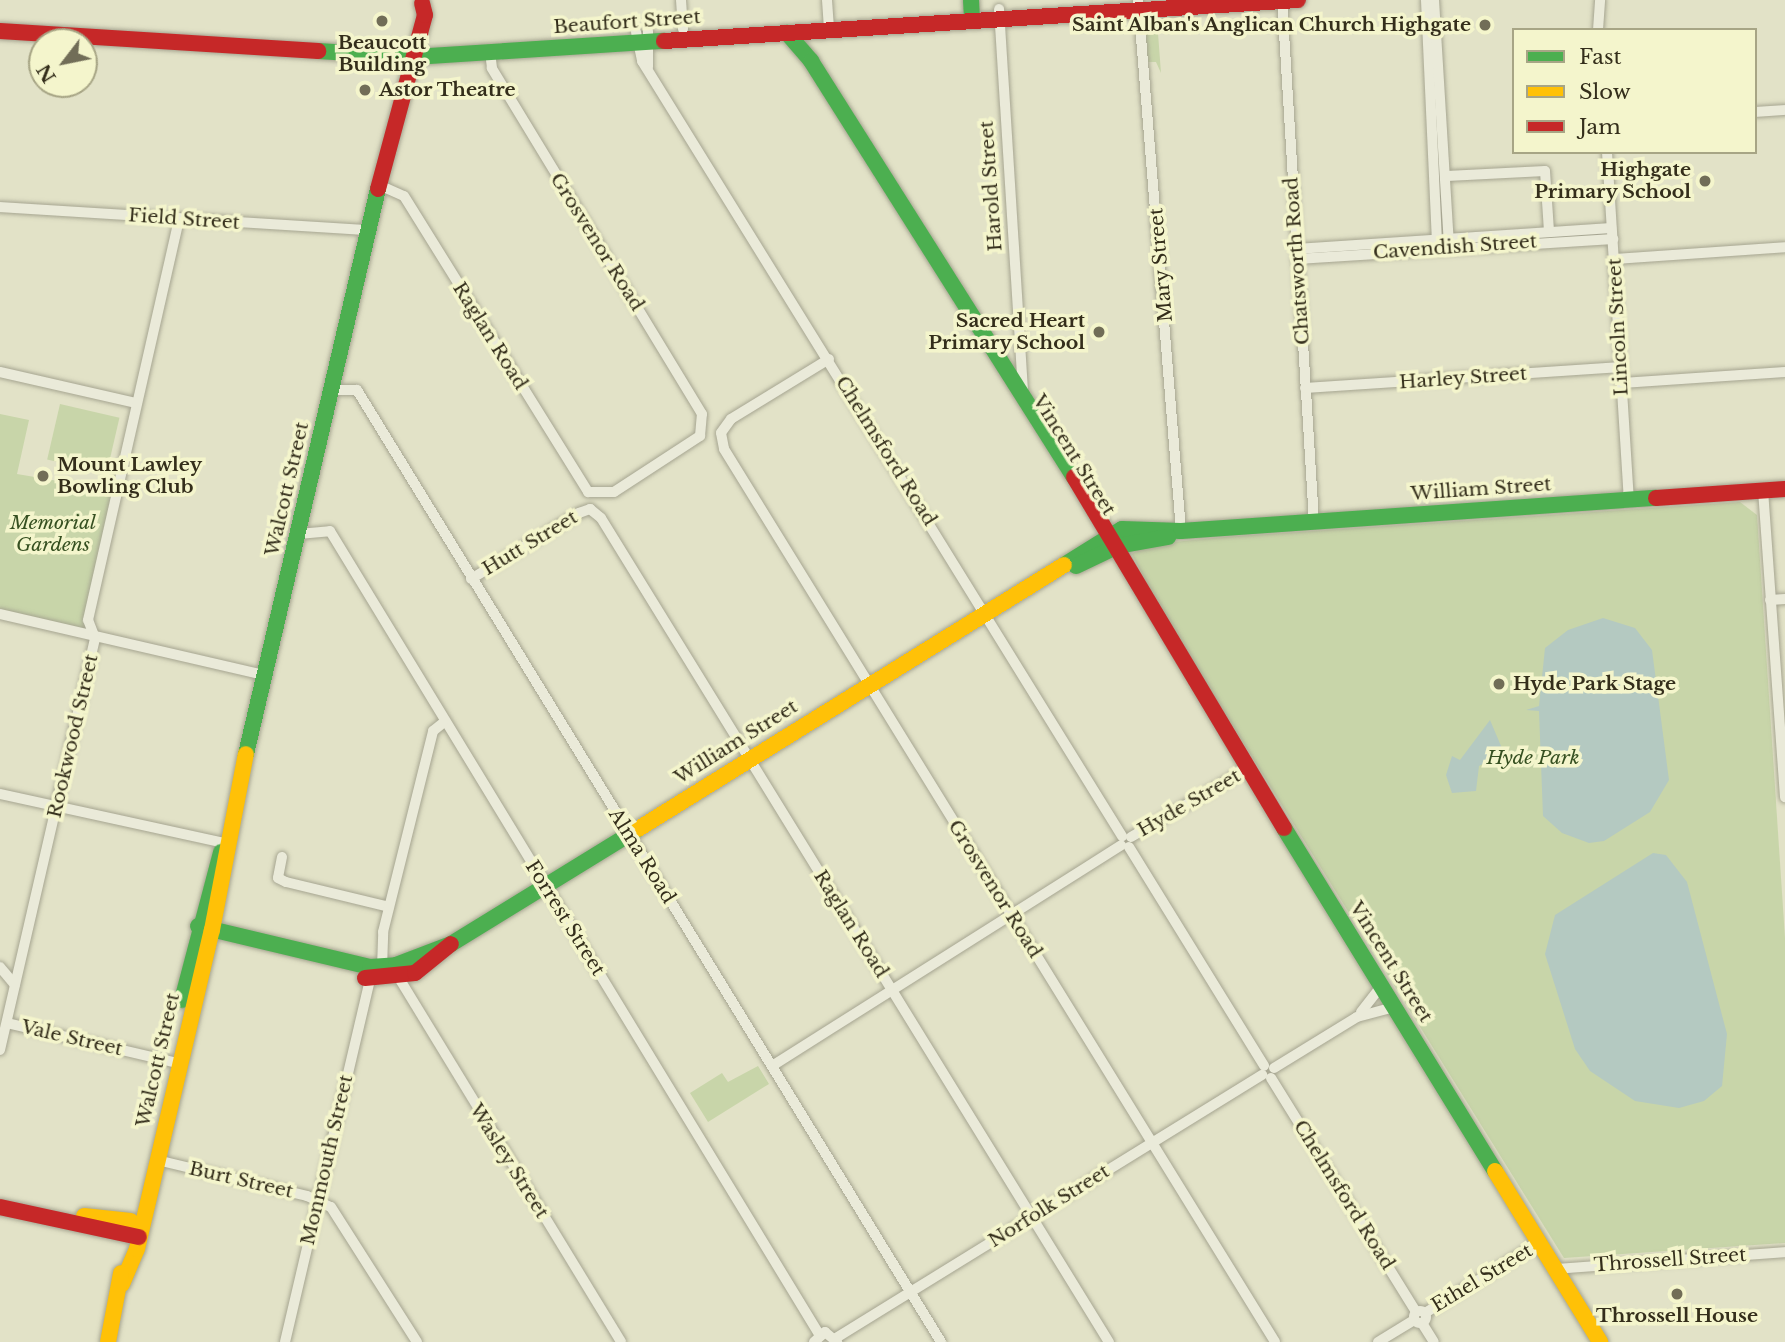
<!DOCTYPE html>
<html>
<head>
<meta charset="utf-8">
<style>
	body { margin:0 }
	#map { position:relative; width:1785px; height:1342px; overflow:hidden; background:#e2e2c7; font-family:"Libre Baskerville",serif }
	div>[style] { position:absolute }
	.green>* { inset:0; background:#c8d5a9; transform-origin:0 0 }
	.water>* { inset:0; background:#b4c9c1 }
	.roads { filter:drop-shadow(0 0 2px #a6a591) drop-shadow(0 0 2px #a6a591) }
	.street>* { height:10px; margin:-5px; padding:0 5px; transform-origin:5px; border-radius:5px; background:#eaead9 }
	.street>.ring { margin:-5px; padding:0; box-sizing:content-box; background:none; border:10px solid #eaead9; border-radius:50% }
	.fast>* { height:16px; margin:-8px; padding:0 8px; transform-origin:8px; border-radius:8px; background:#4caf50 }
	.slow>* { height:16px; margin:-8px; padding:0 8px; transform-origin:8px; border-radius:8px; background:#ffc107 }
	.jam>* { height:16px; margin:-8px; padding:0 8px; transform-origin:8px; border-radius:8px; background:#c62828 }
	.dots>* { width:19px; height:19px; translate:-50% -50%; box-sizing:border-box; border:4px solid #f4f5cc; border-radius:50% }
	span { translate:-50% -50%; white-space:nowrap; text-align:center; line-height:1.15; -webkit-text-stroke:7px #f4f5cc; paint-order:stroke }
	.street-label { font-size:19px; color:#342e1b }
	.poi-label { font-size:19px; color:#342e1b; font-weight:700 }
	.right { translate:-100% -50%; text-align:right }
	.left { translate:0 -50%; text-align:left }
	.park-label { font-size:19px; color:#365021; font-style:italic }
	.legend { position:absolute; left:1512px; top:28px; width:245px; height:126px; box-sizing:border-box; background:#f4f5cc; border:2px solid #a7a585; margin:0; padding:9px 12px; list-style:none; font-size:21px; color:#342e1b }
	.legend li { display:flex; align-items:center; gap:14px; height:35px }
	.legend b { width:35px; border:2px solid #a7a585 }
	.north { position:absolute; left:28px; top:28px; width:70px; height:70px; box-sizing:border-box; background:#f4f5cc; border:2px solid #a7a585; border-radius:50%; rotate:238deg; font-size:19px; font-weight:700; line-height:28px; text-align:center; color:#342e1b }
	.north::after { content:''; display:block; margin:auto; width:24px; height:32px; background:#716d57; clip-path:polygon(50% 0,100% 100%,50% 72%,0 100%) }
</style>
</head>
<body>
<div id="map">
	<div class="green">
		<i style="clip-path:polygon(1155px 17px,1157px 20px,1161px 73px,1156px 62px,1147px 62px,1142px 18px)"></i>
		<i style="left:60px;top:404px;width:61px;height:57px;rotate:13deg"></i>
		<i style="clip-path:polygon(0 414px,29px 420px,17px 474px,117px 491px,89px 637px,0 614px)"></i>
		<i style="clip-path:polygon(1740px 502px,1757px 515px,1785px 938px,1785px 1243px,1564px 1258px,1161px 611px,1132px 554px,1143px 545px,1224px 537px)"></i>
		<i style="clip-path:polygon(758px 1066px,769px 1084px,708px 1122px,690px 1093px,722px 1073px,728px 1082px)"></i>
	</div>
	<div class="water">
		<i style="clip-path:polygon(1603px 618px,1635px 628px,1652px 650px,1669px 780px,1650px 812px,1604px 841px,1589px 843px,1562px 833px,1543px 816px,1539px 711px,1526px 710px,1539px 706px,1545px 648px,1568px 630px)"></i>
		<i style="clip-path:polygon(1490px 720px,1504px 753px,1479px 766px,1476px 791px,1452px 793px,1446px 775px,1452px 756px,1460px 760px)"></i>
		<i style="clip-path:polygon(1653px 853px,1666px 855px,1687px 882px,1727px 1034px,1722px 1086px,1704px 1101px,1679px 1108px,1635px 1101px,1590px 1071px,1575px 1049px,1545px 954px,1555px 915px)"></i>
	</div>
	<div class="roads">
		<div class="street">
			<i style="left:681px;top:0;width:29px;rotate:86deg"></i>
			<i style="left:827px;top:0;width:31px;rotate:86deg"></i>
			<i style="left:1138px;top:0;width:533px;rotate:85.37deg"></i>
			<i style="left:1282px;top:0;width:522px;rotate:86.49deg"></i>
			<i style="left:1426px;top:0;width:241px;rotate:87.4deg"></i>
			<i style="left:1434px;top:0;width:242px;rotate:86.5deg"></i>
			<i style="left:999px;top:9px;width:385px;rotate:86.4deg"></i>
			<i style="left:1598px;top:30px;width:30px;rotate:-86deg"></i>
			<i style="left:648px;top:31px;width:36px;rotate:90deg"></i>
			<i style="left:636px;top:32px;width:30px;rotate:78deg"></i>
			<i style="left:642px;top:61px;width:912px;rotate:58.23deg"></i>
			<i style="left:1756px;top:112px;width:29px;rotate:-4deg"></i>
			<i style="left:1607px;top:152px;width:350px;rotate:86.4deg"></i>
			<i style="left:1447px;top:176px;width:98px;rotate:-2.9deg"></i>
			<i style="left:1545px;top:171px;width:60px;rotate:86.2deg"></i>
			<i style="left:379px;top:185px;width:27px;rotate:24deg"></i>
			<i style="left:404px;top:196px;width:349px;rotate:58.1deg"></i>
			<i style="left:588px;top:492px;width:26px"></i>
			<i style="left:614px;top:492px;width:103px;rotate:-33.1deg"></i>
			<i style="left:700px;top:436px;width:22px;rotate:-85deg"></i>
			<i style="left:702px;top:414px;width:405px;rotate:-121.3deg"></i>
			<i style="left:492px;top:68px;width:16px;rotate:-97deg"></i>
			<i style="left:0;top:207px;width:369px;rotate:3.6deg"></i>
			<i style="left:1296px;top:249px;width:316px;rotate:-3.8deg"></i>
			<i style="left:1297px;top:259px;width:317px;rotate:-3.6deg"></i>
			<i style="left:1615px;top:259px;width:170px;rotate:-4deg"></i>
			<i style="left:829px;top:359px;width:115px;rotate:148.5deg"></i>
			<i style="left:731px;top:419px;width:17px;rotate:126deg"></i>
			<i style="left:721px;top:433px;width:16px;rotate:79deg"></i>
			<i style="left:724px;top:449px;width:1049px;rotate:58.32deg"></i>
			<i style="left:0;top:372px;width:140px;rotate:12.8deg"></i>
			<i style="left:1622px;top:383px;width:163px;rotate:-3.9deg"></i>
			<i style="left:1305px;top:388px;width:317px;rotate:-3.8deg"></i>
			<i style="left:332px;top:390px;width:25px"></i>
			<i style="left:357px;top:390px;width:1117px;rotate:58.47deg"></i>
			<i style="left:1763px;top:490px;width:308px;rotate:85.9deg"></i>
			<i style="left:298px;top:534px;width:32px;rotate:-5deg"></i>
			<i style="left:330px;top:531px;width:940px;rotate:58.66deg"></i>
			<i style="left:471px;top:579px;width:127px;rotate:-31.4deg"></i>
			<i style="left:579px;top:513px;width:12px;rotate:-20deg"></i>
			<i style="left:590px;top:509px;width:14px;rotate:39deg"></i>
			<i style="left:601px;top:518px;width:968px;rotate:58.35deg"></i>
			<i style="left:1770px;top:600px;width:15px;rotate:-4deg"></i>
			<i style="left:0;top:614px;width:272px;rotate:13deg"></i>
			<i style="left:0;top:794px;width:230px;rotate:12.3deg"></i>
			<i style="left:1131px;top:837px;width:134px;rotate:-30.4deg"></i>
			<i style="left:1129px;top:847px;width:257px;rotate:58.3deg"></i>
			<i style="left:282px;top:857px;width:21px;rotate:101deg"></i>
			<i style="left:278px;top:878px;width:9px;rotate:27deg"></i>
			<i style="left:286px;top:882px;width:106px;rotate:13.6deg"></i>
			<i style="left:0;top:967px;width:23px;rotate:50deg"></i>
			<i style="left:382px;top:968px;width:36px;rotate:-88deg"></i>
			<i style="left:383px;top:932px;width:207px;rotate:-76deg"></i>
			<i style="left:433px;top:731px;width:13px;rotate:-39deg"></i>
			<i style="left:399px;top:978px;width:426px;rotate:58.6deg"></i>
			<i style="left:1361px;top:1012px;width:33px;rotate:-52deg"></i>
			<i style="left:7px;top:1023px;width:176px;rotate:13.2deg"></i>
			<i style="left:0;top:1050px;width:423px;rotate:-77deg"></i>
			<i style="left:95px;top:638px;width:19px;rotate:-111deg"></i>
			<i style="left:88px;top:620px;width:412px;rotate:-77.2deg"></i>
			<i style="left:772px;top:1066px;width:413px;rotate:-32.3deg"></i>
			<i style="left:1274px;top:1068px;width:97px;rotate:-31.6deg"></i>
			<i style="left:1357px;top:1017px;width:38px;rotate:-15deg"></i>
			<i style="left:1271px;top:1078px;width:275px;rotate:58.2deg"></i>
			<i style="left:157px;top:1160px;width:154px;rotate:13.5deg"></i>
			<i style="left:307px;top:1196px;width:26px;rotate:25deg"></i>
			<i style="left:331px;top:1207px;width:160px;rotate:57.5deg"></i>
			<i style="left:1555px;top:1269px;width:231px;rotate:-4.2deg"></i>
			<i class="ring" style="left:1414px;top:1311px;width:2px;height:2px"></i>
			<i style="left:1425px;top:1313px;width:134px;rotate:-31.6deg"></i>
			<i style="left:1422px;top:1323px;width:22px;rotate:58deg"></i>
			<i style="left:836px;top:1338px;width:501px;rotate:-31.69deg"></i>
			<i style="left:285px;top:1342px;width:373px;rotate:-76.8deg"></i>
			<i style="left:814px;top:1342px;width:15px;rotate:-42deg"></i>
			<i style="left:825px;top:1332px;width:16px;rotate:40deg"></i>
			<i style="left:1378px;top:1342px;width:42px;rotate:-31.4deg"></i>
		</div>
		<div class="fast">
			<i style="left:971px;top:0;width:21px;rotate:87deg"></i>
			<i style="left:787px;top:33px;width:37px;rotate:49deg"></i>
			<i style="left:811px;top:61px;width:492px;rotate:57.7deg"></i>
			<i style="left:318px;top:51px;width:96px;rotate:3.6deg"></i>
			<i style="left:414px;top:57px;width:251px;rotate:-3.7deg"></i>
			<i style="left:1064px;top:565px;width:68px;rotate:-31.8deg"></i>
			<i style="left:1122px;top:529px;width:59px;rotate:1.9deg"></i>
			<i style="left:1181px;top:531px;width:476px;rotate:-4deg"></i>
			<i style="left:1076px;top:566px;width:47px;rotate:-25.5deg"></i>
			<i style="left:1118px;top:546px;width:51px;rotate:-10.2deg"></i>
			<i style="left:246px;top:754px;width:580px;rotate:-76.85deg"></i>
			<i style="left:1284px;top:828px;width:403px;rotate:58.4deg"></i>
			<i style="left:198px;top:926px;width:177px;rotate:13.4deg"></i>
			<i style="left:370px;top:967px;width:26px;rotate:-4deg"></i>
			<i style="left:396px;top:965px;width:59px;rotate:-20.9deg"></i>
			<i style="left:451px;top:944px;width:220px;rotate:-31.6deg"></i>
			<i style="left:182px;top:1000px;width:153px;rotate:-75.2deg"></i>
		</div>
		<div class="slow">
			<i style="left:638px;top:829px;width:501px;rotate:-31.79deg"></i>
			<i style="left:1495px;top:1171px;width:201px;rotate:58.4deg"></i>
			<i style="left:84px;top:1216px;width:47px;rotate:6.1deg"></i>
			<i style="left:122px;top:1284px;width:38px;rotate:-67deg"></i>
			<i style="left:137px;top:1249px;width:328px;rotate:-76.8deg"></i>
			<i style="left:212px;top:930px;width:179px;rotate:-79.1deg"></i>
			<i style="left:108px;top:1342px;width:70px;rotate:-79.3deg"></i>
		</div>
		<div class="jam">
			<i style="left:0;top:31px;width:319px;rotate:3.6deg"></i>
			<i style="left:664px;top:41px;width:635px;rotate:-3.7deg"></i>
			<i style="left:378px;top:189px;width:180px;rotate:-74.9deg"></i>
			<i style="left:425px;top:15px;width:12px;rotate:-104deg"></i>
			<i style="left:1074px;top:477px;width:409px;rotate:59.1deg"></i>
			<i style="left:1656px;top:498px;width:129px;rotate:-4deg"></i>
			<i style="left:365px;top:978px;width:50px;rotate:-5.7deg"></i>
			<i style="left:415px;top:973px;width:46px;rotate:-38.9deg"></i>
			<i style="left:0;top:1207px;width:142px;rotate:12.2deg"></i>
		</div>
	</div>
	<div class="dots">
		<i style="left:382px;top:21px;background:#716d57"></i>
		<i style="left:1485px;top:25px;background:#716d57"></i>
		<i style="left:365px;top:90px;background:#716d57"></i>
		<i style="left:1705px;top:181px;background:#716d57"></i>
		<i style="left:1099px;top:332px;background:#716d57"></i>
		<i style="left:43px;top:476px;background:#716d57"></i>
		<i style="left:1499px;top:684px;background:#716d57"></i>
		<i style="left:1677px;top:1294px;background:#716d57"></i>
	</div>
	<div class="street-label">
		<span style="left:627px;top:22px;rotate:-4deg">Beaufort Street</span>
		<span style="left:991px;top:186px;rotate:-94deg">Harold Street</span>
		<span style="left:184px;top:219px;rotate:4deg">Field Street</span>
		<span style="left:597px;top:242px;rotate:58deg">Grosvenor Road</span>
		<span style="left:1455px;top:247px;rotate:-4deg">Cavendish Street</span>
		<span style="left:1297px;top:261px;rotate:-94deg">Chatsworth Road</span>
		<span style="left:1161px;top:265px;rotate:-95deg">Mary Street</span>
		<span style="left:1618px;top:327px;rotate:-93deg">Lincoln Street</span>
		<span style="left:490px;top:336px;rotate:58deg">Raglan Road</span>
		<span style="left:1463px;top:378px;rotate:-4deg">Harley Street</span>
		<span style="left:886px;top:451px;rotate:58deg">Chelmsford Road</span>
		<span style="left:1074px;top:455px;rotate:58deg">Vincent Street</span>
		<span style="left:287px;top:489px;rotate:-77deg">Walcott Street</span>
		<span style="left:1481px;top:489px;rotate:-4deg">William Street</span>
		<span style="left:530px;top:543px;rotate:-31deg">Hutt Street</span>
		<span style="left:73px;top:736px;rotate:-77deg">Rookwood Street</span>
		<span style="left:736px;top:742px;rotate:-32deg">William Street</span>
		<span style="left:1189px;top:803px;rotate:-30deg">Hyde Street</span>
		<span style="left:642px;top:856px;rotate:58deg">Alma Road</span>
		<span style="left:995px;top:889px;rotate:58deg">Grosvenor Road</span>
		<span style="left:565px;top:918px;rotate:58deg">Forrest Street</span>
		<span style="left:851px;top:924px;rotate:58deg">Raglan Road</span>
		<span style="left:1391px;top:962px;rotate:58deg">Vincent Street</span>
		<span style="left:72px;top:1038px;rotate:13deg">Vale Street</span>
		<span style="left:158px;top:1060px;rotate:-77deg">Walcott Street</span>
		<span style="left:327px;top:1160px;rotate:-77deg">Monmouth Street</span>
		<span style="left:509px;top:1161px;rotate:58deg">Wasley Street</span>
		<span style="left:241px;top:1180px;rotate:13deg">Burt Street</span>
		<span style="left:1344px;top:1195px;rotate:58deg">Chelmsford Road</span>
		<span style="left:1049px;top:1206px;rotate:-32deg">Norfolk Street</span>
		<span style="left:1670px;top:1260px;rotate:-4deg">Throssell Street</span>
		<span style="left:1482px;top:1278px;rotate:-31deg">Ethel Street</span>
	</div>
	<div class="poi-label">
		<span class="right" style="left:1471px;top:25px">Saint Alban's Anglican Church Highgate</span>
		<span style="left:382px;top:54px">Beaucott<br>Building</span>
		<span class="left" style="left:379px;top:90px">Astor Theatre</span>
		<span class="right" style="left:1691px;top:181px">Highgate<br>Primary School</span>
		<span class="right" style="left:1085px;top:332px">Sacred Heart<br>Primary School</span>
		<span class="left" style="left:57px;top:476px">Mount Lawley<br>Bowling Club</span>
		<span class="left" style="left:1513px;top:684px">Hyde Park Stage</span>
		<span style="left:1677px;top:1316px">Throssell House</span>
	</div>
	<div class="park-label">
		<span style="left:53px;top:534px">Memorial<br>Gardens</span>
		<span style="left:1533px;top:758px">Hyde Park</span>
	</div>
	<ul class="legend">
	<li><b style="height:9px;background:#4caf50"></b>Fast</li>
	<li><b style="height:9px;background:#ffc107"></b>Slow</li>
	<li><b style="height:9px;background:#c62828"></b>Jam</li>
	</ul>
	<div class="north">N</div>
</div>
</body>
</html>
